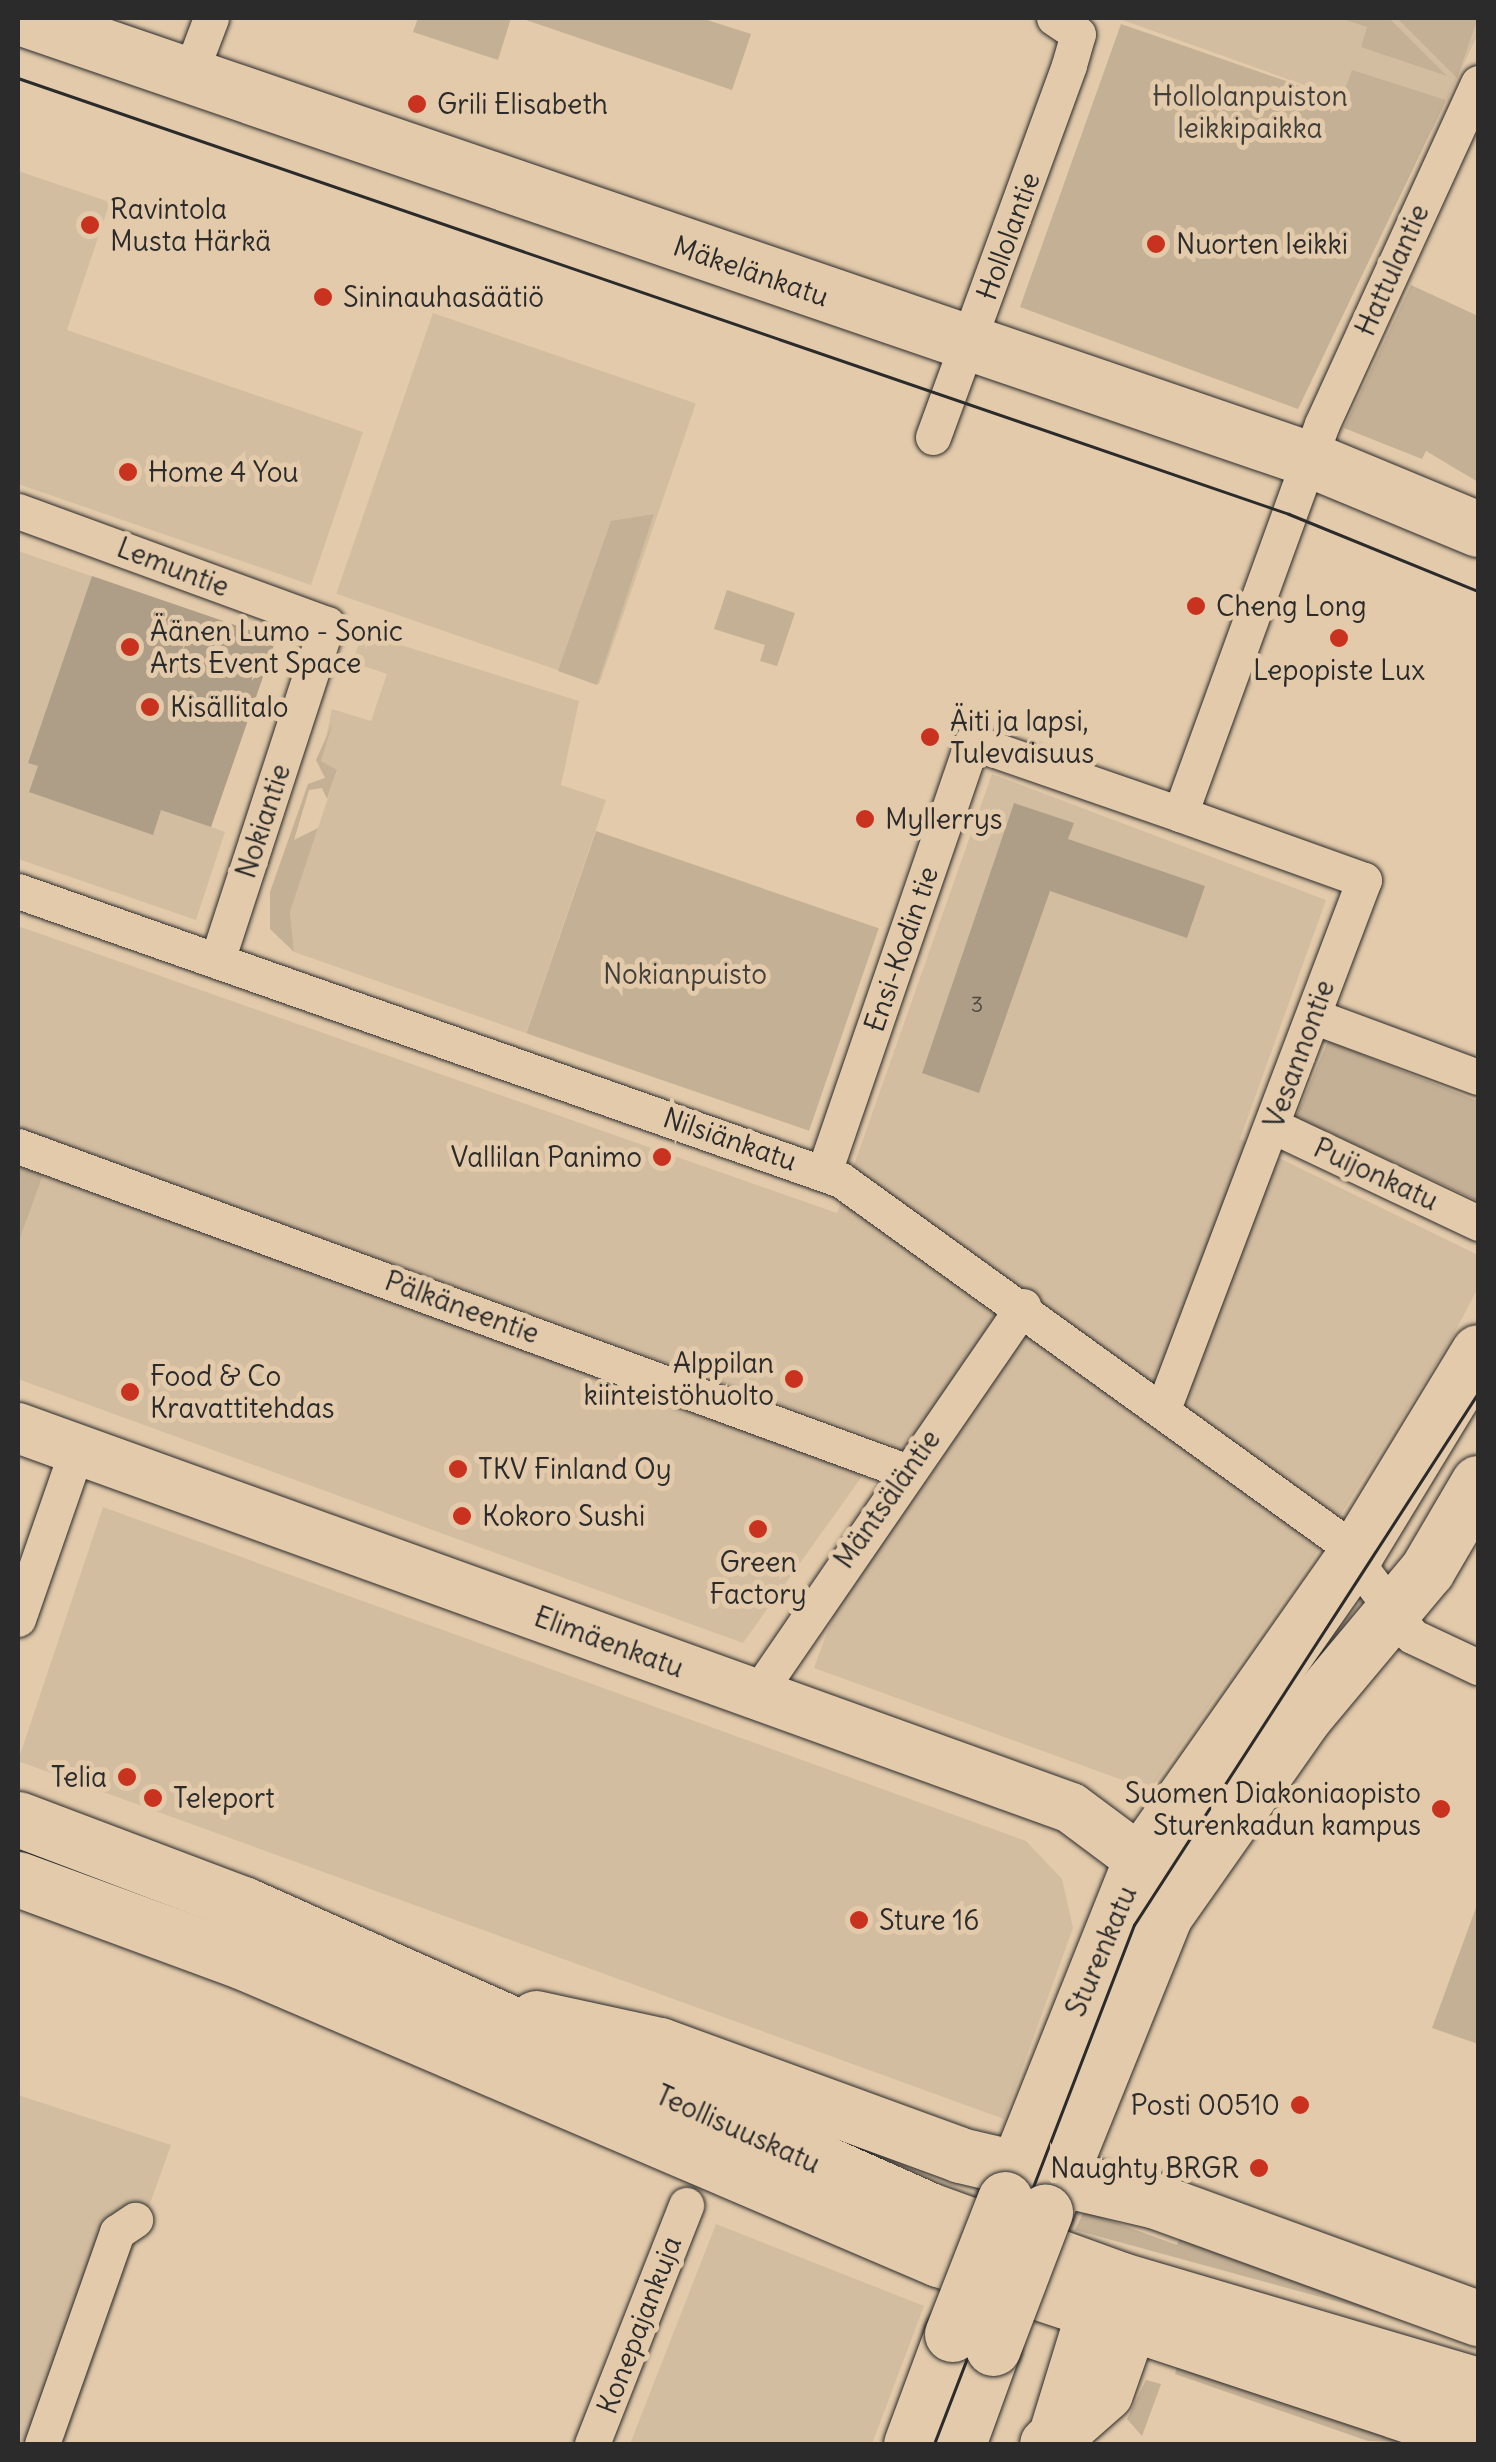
<!DOCTYPE html>
<html>
<head>
<meta charset="utf-8">
<style>
	body { margin:0 }
	#map { position:relative; width:1496px; height:2462px; overflow:hidden; background:#e2caaa; font-family:Delius,sans-serif }
	div>[style] { position:absolute }
	.built>* { inset:0; background:#d3bda0; transform-origin:0 0 }
	.green>* { inset:0; background:#c4b095; transform-origin:0 0 }
	.building>* { inset:0; background:#af9e87 }
	.roads { filter:drop-shadow(0 0 2px #2b2b2b) drop-shadow(0 0 2px #2b2b2b) }
	.street>* { height:35px; margin:-17.5px; padding:0 17.5px; transform-origin:17.5px; border-radius:17.5px; background:#e2caaa }
	.secondary>* { height:50px; margin:-25px; padding:0 25px; transform-origin:25px; border-radius:25px; background:#e2caaa }
	.primary>* { height:55px; margin:-27.5px; padding:0 27.5px; transform-origin:27.5px; border-radius:27.5px; background:#e2caaa }
	.tram>* { height:2.5px; margin:-1.25px; padding:0 1.25px; transform-origin:1.25px; border-radius:1.25px; background:#2b2b2b }
	.bridges { filter:drop-shadow(0 0 2px #2b2b2b) drop-shadow(0 0 2px #2b2b2b) }
	.primary-bridge>* { height:55px; margin:-27.5px; padding:0 27.5px; transform-origin:27.5px; border-radius:27.5px; background:#e2caaa }
	.dots>* { width:28px; height:28px; translate:-50% -50%; box-sizing:border-box; border:5px solid #e2caaa; border-radius:50% }
	span { translate:-50% -50%; white-space:nowrap; text-align:center; line-height:1.15; -webkit-text-stroke:10px #e2caaa; paint-order:stroke }
	.number-label { font-size:22px; color:#4c4842 }
	.number-label span { -webkit-text-stroke-width:0 }
	.park-label { font-size:28px; color:#423f3b }
	.poi-label { font-size:28px; color:#2b2b2b }
	.left { translate:0 -50%; text-align:left }
	.right { translate:-100% -50%; text-align:right }
	.street-label { font-size:28px; color:#2b2b2b }
	.frame { position:absolute; inset:0; border:20px solid #2b2b2b; pointer-events:none }
</style>
</head>
<body>
<div id="map">
	<div class="built">
		<i style="clip-path:polygon(1117px 18px,1478px 18px,1478px 34px,1432px 131px)"></i>
		<i style="clip-path:polygon(18px 171px,110px 202px,67px 330px,363px 432px,311px 585px,18px 484px)"></i>
		<i style="left:433px;top:313px;width:278px;height:297px;rotate:19deg"></i>
		<i style="clip-path:polygon(18px 551px,276px 639px,211px 827px,225px 832px,196px 920px,18px 859px)"></i>
		<i style="clip-path:polygon(363px 633px,579px 701px,561px 785px,606px 800px,526px 1033px,294px 952px,290px 912px,337px 771px,321px 761px,332px 709px,371px 721px,387px 674px,352px 662px)"></i>
		<i style="clip-path:polygon(992px 774px,1326px 900px,1240px 1139px,1478px 1255px,1478px 1288px,1450px 1341px,1312px 1560px,1150px 1790px,814px 1668px,837px 1605px,932px 1473px,888px 1443px,18px 1127px,18px 926px,837px 1213px)"></i>
		<i style="clip-path:polygon(43px 1175px,865px 1472px,743px 1643px,18px 1379px,18px 1244px)"></i>
		<i style="clip-path:polygon(103px 1507px,1026px 1841px,1062px 1879px,1073px 1928px,1004px 2119px,18px 1761px)"></i>
		<i style="clip-path:polygon(18px 2095px,171px 2145px,64px 2444px,18px 2444px)"></i>
		<i style="clip-path:polygon(716px 2224px,924px 2306px,872px 2444px,630px 2444px)"></i>
	</div>
	<div class="green">
		<i style="clip-path:polygon(418px 18px,511px 18px,498px 60px,413px 32px)"></i>
		<i style="clip-path:polygon(520px 18px,701px 18px,751px 34px,732px 90px)"></i>
		<i style="clip-path:polygon(1340px 18px,1389px 18px,1447px 76px,1361px 47px,1367px 27px)"></i>
		<i style="clip-path:polygon(1397px 18px,1478px 18px,1457px 78px)"></i>
		<i style="clip-path:polygon(1121px 24px,1341px 100px,1352px 70px,1446px 100px,1298px 409px,1020px 307px)"></i>
		<i style="clip-path:polygon(1411px 285px,1478px 316px,1478px 482px,1426px 451px,1422px 459px,1344px 428px)"></i>
		<i style="clip-path:polygon(654px 514px,597px 685px,558px 671px,611px 521px)"></i>
		<i style="clip-path:polygon(727px 590px,795px 613px,777px 666px,760px 661px,765px 645px,714px 629px)"></i>
		<i style="clip-path:polygon(333px 722px,321px 761px,337px 770px,327px 799px,322px 788px,309px 790px,294px 840px,318px 828px,290px 912px,294px 952px,270px 929px,270px 892px,308px 784px,325px 778px,316px 760px)"></i>
		<i style="left:596px;top:831px;width:299px;height:214px;rotate:19deg"></i>
		<i style="clip-path:polygon(1328px 1041px,1478px 1101px,1478px 1201px,1296px 1117px)"></i>
		<i style="clip-path:polygon(18px 1166px,43px 1175px,18px 1244px)"></i>
		<i style="clip-path:polygon(1478px 1902px,1478px 2044px,1432px 2028px)"></i>
		<i style="clip-path:polygon(1084px 2211px,1177px 2245px,1185px 2223px,1386px 2295px,1379px 2313px,1075px 2230px)"></i>
		<i style="clip-path:polygon(1178px 2362px,1440px 2444px,1368px 2441px,1175px 2374px)"></i>
		<i style="clip-path:polygon(1146px 2380px,1161px 2384px,1142px 2436px,1127px 2419px)"></i>
	</div>
	<div class="building">
		<i style="clip-path:polygon(92px 576px,276px 639px,211px 827px,161px 810px,153px 835px,29px 792px,38px 766px,28px 763px)"></i>
		<i style="clip-path:polygon(1014px 803px,1074px 823px,1068px 839px,1205px 886px,1187px 938px,1050px 891px,979px 1093px,922px 1073px)"></i>
	</div>
	<div class="roads">
		<div class="street">
			<i style="left:189px;top:76px;width:62px;rotate:-69.2deg"></i>
			<i style="left:933px;top:437px;width:396px;rotate:-69.9deg"></i>
			<i style="left:1069px;top:65px;width:32px;rotate:-74deg"></i>
			<i style="left:1078px;top:34px;width:29px;rotate:-146deg"></i>
			<i style="left:18px;top:511px;width:329px;rotate:20.1deg"></i>
			<i style="left:327px;top:624px;width:354px;rotate:108.1deg"></i>
			<i style="left:18px;top:891px;width:872px;rotate:19.35deg"></i>
			<i style="left:841px;top:1180px;width:614px;rotate:35.79deg"></i>
			<i style="left:1339px;top:1539px;width:121px;rotate:53deg"></i>
			<i style="left:1412px;top:1636px;width:73px;rotate:25.2deg"></i>
			<i style="left:1313px;top:1016px;width:176px;rotate:20.3deg"></i>
			<i style="left:1273px;top:1126px;width:227px;rotate:25.3deg"></i>
			<i style="left:18px;top:1146px;width:945px;rotate:20.12deg"></i>
			<i style="left:824px;top:1172px;width:455px;rotate:-71deg"></i>
			<i style="left:972px;top:742px;width:220px;rotate:19.1deg"></i>
			<i style="left:1180px;top:814px;width:415px;rotate:-70deg"></i>
			<i style="left:1322px;top:424px;width:375px;rotate:-65.4deg"></i>
			<i style="left:1163px;top:1409px;width:566px;rotate:-69.2deg"></i>
			<i style="left:1364px;top:880px;width:195px;rotate:-160.3deg"></i>
			<i style="left:18px;top:1619px;width:179px;rotate:-70.8deg"></i>
			<i style="left:756px;top:1695px;width:472px;rotate:-55.5deg"></i>
			<i style="left:42px;top:2444px;width:225px;rotate:-70.5deg"></i>
			<i style="left:117px;top:2232px;width:22px;rotate:-34deg"></i>
			<i style="left:592px;top:2444px;width:257px;rotate:-68.5deg"></i>
		</div>
		<div class="secondary">
			<i style="left:18px;top:1428px;width:1119px;rotate:19.84deg"></i>
			<i style="left:1071px;top:1808px;width:127px;rotate:36.7deg"></i>
		</div>
		<div class="primary">
			<i style="left:22px;top:18px;width:1360px;rotate:18.91deg"></i>
			<i style="left:1309px;top:459px;width:183px;rotate:22.5deg"></i>
			<i style="left:18px;top:1819px;width:241px;rotate:20.7deg"></i>
			<i style="left:243px;top:1904px;width:751px;rotate:24.04deg"></i>
			<i style="left:929px;top:2210px;width:204px;rotate:20deg"></i>
			<i style="left:1121px;top:2280px;width:372px;rotate:16.4deg"></i>
			<i style="left:18px;top:1879px;width:238px;rotate:20.2deg"></i>
			<i style="left:241px;top:1961px;width:758px;rotate:23.15deg"></i>
			<i style="left:938px;top:2259px;width:569px;rotate:18.34deg"></i>
			<i style="left:536px;top:2018px;width:127px;rotate:12.3deg"></i>
			<i style="left:660px;top:2045px;width:320px;rotate:20.1deg"></i>
			<i style="left:960px;top:2155px;width:201px;rotate:13.2deg"></i>
			<i style="left:1156px;top:2201px;width:343px;rotate:20deg"></i>
			<i style="left:1005px;top:2199px;width:366px;rotate:-68.2deg"></i>
			<i style="left:1141px;top:1859px;width:374px;rotate:-54.9deg"></i>
			<i style="left:1356px;top:1553px;width:235px;rotate:-58.7deg"></i>
			<i style="left:1045px;top:2212px;width:320px;rotate:-68deg"></i>
			<i style="left:1165px;top:1915px;width:242px;rotate:-54.9deg"></i>
			<i style="left:1304px;top:1717px;width:192px;rotate:-50.1deg"></i>
			<i style="left:1427px;top:1570px;width:101px;rotate:-59.6deg"></i>
			<i style="left:1056px;top:2434px;width:126px;rotate:-72.9deg"></i>
			<i style="left:1093px;top:2314px;width:36px;rotate:-51deg"></i>
			<i style="left:911px;top:2444px;width:117px;rotate:-69.6deg"></i>
			<i style="left:958px;top:2444px;width:102px;rotate:-70deg"></i>
			<i style="left:1047px;top:2444px;width:77px;rotate:-41.3deg"></i>
			<i style="left:1105px;top:2393px;width:72px;rotate:-70.6deg"></i>
			<i style="left:1129px;top:2325px;width:38px;rotate:-101deg"></i>
		</div>
	</div>
	<div class="tram">
		<i style="left:18px;top:78px;width:1344px;rotate:18.93deg"></i>
		<i style="left:1289px;top:514px;width:204px;rotate:22.2deg"></i>
		<i style="left:934px;top:2444px;width:556px;rotate:-68.93deg"></i>
		<i style="left:1134px;top:1925px;width:634px;rotate:-57.11deg"></i>
	</div>
	<div class="bridges">
		<div class="primary-bridge">
			<i style="left:952px;top:2334px;width:145px;rotate:-68.6deg"></i>
			<i style="left:993px;top:2348px;width:146px;rotate:-69.1deg"></i>
		</div>
	</div>
	<div class="dots">
		<i style="left:417px;top:104px;background:#c8321e"></i>
		<i style="left:90px;top:225px;background:#c8321e"></i>
		<i style="left:1156px;top:244px;background:#c8321e"></i>
		<i style="left:323px;top:297px;background:#c8321e"></i>
		<i style="left:128px;top:472px;background:#c8321e"></i>
		<i style="left:1196px;top:606px;background:#c8321e"></i>
		<i style="left:1339px;top:638px;background:#c8321e"></i>
		<i style="left:130px;top:647px;background:#c8321e"></i>
		<i style="left:150px;top:707px;background:#c8321e"></i>
		<i style="left:930px;top:737px;background:#c8321e"></i>
		<i style="left:865px;top:819px;background:#c8321e"></i>
		<i style="left:662px;top:1157px;background:#c8321e"></i>
		<i style="left:794px;top:1379px;background:#c8321e"></i>
		<i style="left:130px;top:1392px;background:#c8321e"></i>
		<i style="left:458px;top:1469px;background:#c8321e"></i>
		<i style="left:462px;top:1516px;background:#c8321e"></i>
		<i style="left:758px;top:1529px;background:#c8321e"></i>
		<i style="left:127px;top:1777px;background:#c8321e"></i>
		<i style="left:153px;top:1798px;background:#c8321e"></i>
		<i style="left:1441px;top:1809px;background:#c8321e"></i>
		<i style="left:859px;top:1920px;background:#c8321e"></i>
		<i style="left:1300px;top:2105px;background:#c8321e"></i>
		<i style="left:1259px;top:2168px;background:#c8321e"></i>
	</div>
	<div class="number-label">
		<span style="left:977px;top:1005px">3</span>
	</div>
	<div class="park-label">
		<span style="left:1250px;top:112px">Hollolanpuiston<br>leikkipaikka</span>
		<span style="left:685px;top:974px">Nokianpuisto</span>
	</div>
	<div class="poi-label">
		<span class="left" style="left:437px;top:104px">Grili Elisabeth</span>
		<span class="left" style="left:110px;top:225px">Ravintola<br>Musta Härkä</span>
		<span class="left" style="left:1176px;top:244px">Nuorten leikki</span>
		<span class="left" style="left:343px;top:297px">Sininauhasäätiö</span>
		<span class="left" style="left:148px;top:472px">Home 4 You</span>
		<span class="left" style="left:1216px;top:606px">Cheng Long</span>
		<span class="left" style="left:150px;top:647px">Äänen Lumo - Sonic<br>Arts Event Space</span>
		<span style="left:1339px;top:670px">Lepopiste Lux</span>
		<span class="left" style="left:170px;top:707px">Kisällitalo</span>
		<span class="left" style="left:950px;top:737px">Äiti ja lapsi,<br>Tulevaisuus</span>
		<span class="left" style="left:885px;top:819px">Myllerrys</span>
		<span class="right" style="left:642px;top:1157px">Vallilan Panimo</span>
		<span class="right" style="left:774px;top:1379px">Alppilan<br>kiinteistöhuolto</span>
		<span class="left" style="left:150px;top:1392px">Food &amp; Co<br>Kravattitehdas</span>
		<span class="left" style="left:478px;top:1469px">TKV Finland Oy</span>
		<span class="left" style="left:482px;top:1516px">Kokoro Sushi</span>
		<span style="left:758px;top:1578px">Green<br>Factory</span>
		<span class="right" style="left:107px;top:1777px">Telia</span>
		<span class="right" style="left:1421px;top:1809px">Suomen Diakoniaopisto<br>Sturenkadun kampus</span>
		<span class="left" style="left:173px;top:1798px">Teleport</span>
		<span class="left" style="left:879px;top:1920px">Sture 16</span>
		<span class="right" style="left:1280px;top:2105px">Posti 00510</span>
		<span class="right" style="left:1239px;top:2168px">Naughty BRGR</span>
	</div>
	<div class="street-label">
		<span style="left:1008px;top:236px;rotate:-70deg">Hollolantie</span>
		<span style="left:1392px;top:270px;rotate:-66deg">Hattulantie</span>
		<span style="left:751px;top:271px;rotate:19deg">Mäkelänkatu</span>
		<span style="left:173px;top:567px;rotate:21deg">Lemuntie</span>
		<span style="left:263px;top:821px;rotate:-72deg">Nokiantie</span>
		<span style="left:901px;top:949px;rotate:-71deg">Ensi-Kodin tie</span>
		<span style="left:1299px;top:1054px;rotate:-70deg">Vesannontie</span>
		<span style="left:730px;top:1139px;rotate:19deg">Nilsiänkatu</span>
		<span style="left:1376px;top:1174px;rotate:25deg">Puijonkatu</span>
		<span style="left:462px;top:1307px;rotate:20deg">Pälkäneentie</span>
		<span style="left:887px;top:1499px;rotate:-55deg">Mäntsäläntie</span>
		<span style="left:609px;top:1642px;rotate:20deg">Elimäenkatu</span>
		<span style="left:1101px;top:1951px;rotate:-67deg">Sturenkatu</span>
		<span style="left:738px;top:2129px;rotate:24deg">Teollisuuskatu</span>
		<span style="left:639px;top:2325px;rotate:-69deg">Konepajankuja</span>
	</div>
	<div class="frame"></div>
</div>
</body>
</html>
